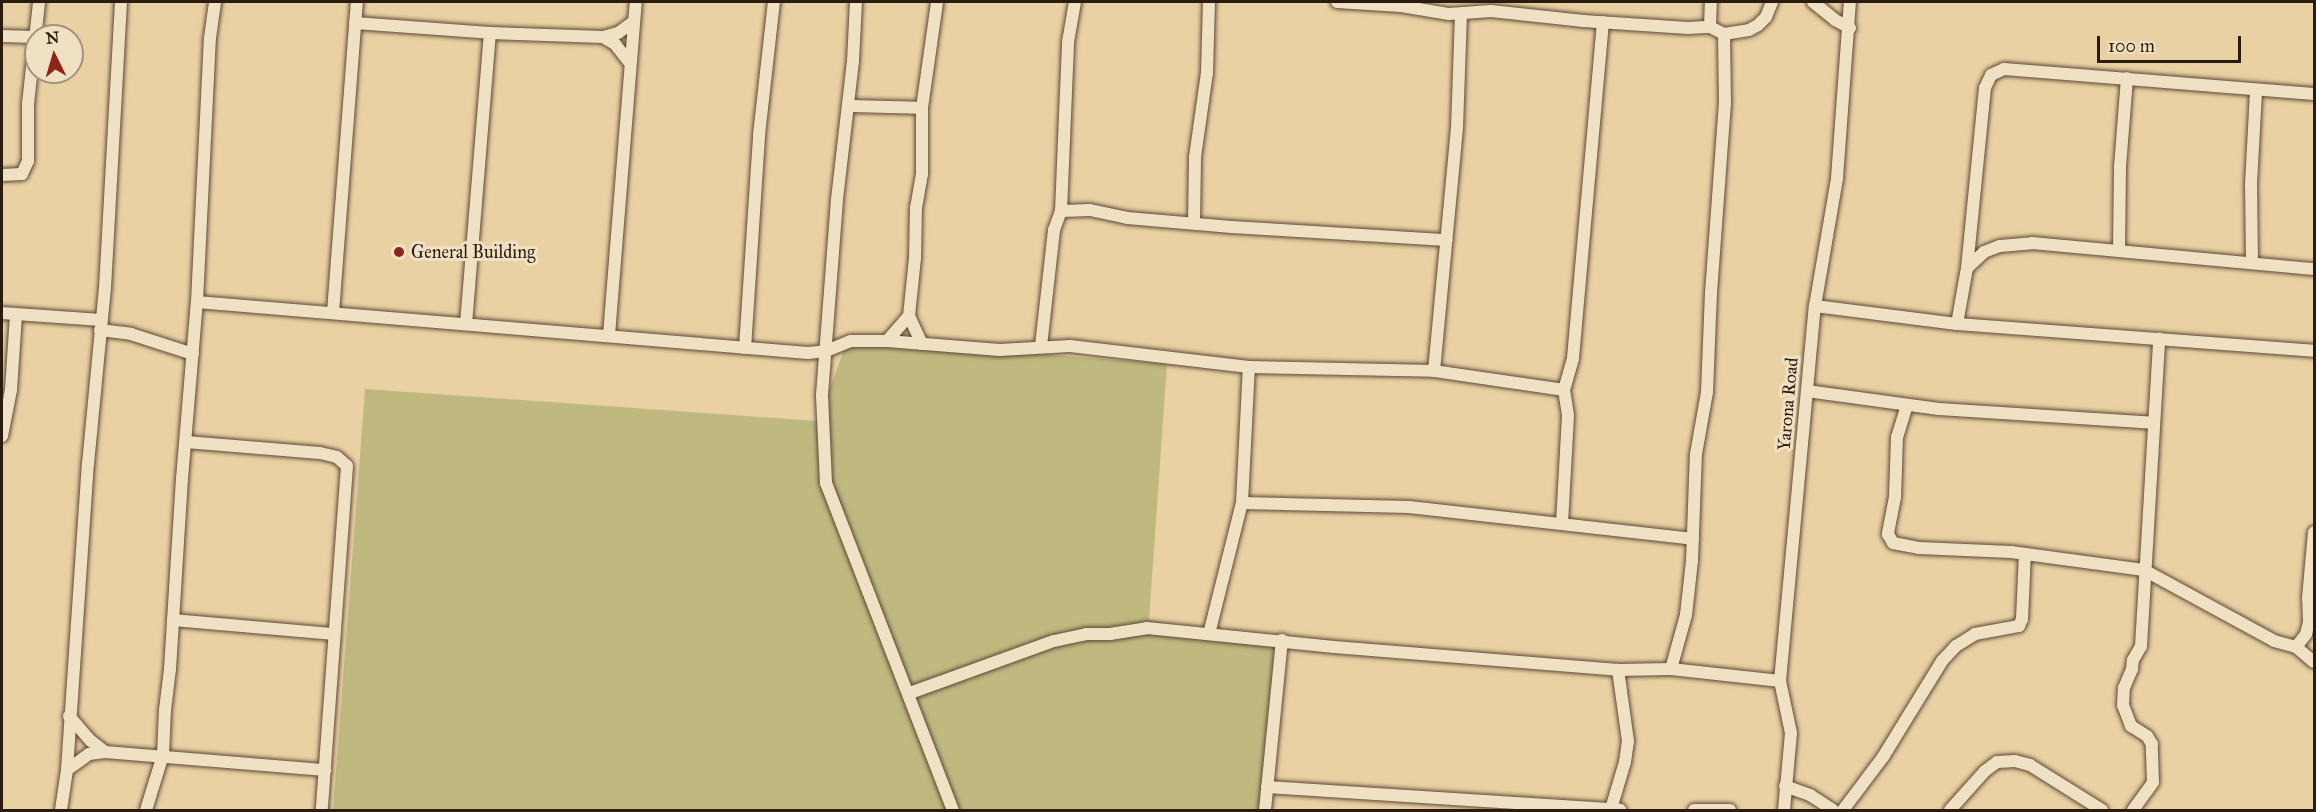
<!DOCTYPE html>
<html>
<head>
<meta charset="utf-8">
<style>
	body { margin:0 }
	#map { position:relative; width:2316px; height:812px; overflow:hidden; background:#ead1a4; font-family:"IM FELL Great Primer",serif }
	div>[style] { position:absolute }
	.green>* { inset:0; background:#bfb980 }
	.roads { filter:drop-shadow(0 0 2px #5b4834) drop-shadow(0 0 2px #5b4834) }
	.minor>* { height:12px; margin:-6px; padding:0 6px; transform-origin:6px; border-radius:6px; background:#f1e1c4 }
	.dots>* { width:16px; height:16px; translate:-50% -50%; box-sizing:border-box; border:3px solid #f1e1c4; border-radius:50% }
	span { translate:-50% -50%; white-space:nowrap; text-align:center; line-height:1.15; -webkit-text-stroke:6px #f1e1c4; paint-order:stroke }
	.poi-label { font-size:18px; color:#2b1b0f }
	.left { translate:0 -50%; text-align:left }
	.street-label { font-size:18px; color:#2b1b0f }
	.frame { position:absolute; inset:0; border:3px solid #2b1b0f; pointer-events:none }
	.north { position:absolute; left:24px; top:24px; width:60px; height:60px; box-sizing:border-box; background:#f1e1c4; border:2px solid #a2927c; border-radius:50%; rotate:355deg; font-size:16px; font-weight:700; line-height:24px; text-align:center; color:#2b1b0f }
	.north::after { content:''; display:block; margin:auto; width:21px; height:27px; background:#8f2418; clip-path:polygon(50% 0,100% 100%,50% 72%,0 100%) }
	.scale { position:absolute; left:2097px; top:36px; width:144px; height:27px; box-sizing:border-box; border:3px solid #2b1b0f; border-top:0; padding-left:8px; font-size:18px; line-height:21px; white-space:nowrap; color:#2b1b0f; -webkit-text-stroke:4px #f1e1c4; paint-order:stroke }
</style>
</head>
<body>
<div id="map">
	<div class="green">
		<i style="clip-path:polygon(848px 339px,1167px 364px,1149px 620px,1274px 644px,1265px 810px,333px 810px,365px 389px,818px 421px)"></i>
	</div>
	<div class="roads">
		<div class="minor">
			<i style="left:856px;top:2px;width:59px;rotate:92.9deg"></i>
			<i style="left:853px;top:61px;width:140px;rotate:96.6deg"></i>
			<i style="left:837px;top:200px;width:196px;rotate:94.4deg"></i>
			<i style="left:822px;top:395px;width:88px;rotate:87.4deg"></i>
			<i style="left:826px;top:483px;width:351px;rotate:68.8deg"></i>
			<i style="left:1337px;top:2px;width:64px;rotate:3.6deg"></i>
			<i style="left:1401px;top:6px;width:49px;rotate:9.5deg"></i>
			<i style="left:1449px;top:14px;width:42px;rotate:-4.1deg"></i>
			<i style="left:1491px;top:11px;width:93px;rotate:6.2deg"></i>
			<i style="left:1583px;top:21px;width:105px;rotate:3.8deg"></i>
			<i style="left:1688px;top:28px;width:22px;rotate:-3deg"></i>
			<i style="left:1710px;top:27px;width:25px;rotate:-88deg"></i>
			<i style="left:1813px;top:2px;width:28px;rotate:39deg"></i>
			<i style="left:1835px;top:20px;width:17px;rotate:28deg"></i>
			<i style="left:355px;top:23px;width:135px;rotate:4.2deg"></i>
			<i style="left:490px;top:33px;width:113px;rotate:2deg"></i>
			<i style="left:603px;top:37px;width:16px;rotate:-15deg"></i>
			<i style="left:618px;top:33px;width:19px;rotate:-36deg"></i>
			<i style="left:1724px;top:34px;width:25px;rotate:-9deg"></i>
			<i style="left:1749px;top:30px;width:10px;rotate:-29deg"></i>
			<i style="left:1758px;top:25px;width:11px;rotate:-45deg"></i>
			<i style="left:1766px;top:17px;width:16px;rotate:-68deg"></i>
			<i style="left:2px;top:36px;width:31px;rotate:2deg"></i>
			<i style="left:603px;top:37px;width:14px;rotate:30deg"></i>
			<i style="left:615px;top:44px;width:24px;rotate:52deg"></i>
			<i style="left:848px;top:106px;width:74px;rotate:1.5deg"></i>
			<i style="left:2px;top:175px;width:20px;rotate:-3deg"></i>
			<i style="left:22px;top:174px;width:14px;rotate:-65deg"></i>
			<i style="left:28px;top:161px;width:57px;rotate:-90deg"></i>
			<i style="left:28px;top:104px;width:103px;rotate:-83.8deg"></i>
			<i style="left:1061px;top:211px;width:29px;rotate:-2deg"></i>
			<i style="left:1090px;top:210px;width:38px;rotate:12deg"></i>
			<i style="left:1127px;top:218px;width:105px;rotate:4.9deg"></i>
			<i style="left:1232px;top:227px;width:215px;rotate:3.5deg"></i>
			<i style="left:1194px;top:223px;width:66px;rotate:-89.1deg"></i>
			<i style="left:1195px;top:157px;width:85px;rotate:-81.9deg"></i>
			<i style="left:1207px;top:73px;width:71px;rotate:-88.4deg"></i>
			<i style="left:2119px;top:250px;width:83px;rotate:-89.3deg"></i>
			<i style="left:2120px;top:167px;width:89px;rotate:-85.5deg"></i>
			<i style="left:2252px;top:263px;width:79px;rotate:-90.7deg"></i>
			<i style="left:2251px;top:184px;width:93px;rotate:-86.9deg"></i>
			<i style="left:1967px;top:268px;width:23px;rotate:-43deg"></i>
			<i style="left:1984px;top:252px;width:17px;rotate:-21deg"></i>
			<i style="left:2000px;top:246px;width:32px;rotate:-5deg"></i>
			<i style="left:2032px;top:243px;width:283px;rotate:5.3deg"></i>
			<i style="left:197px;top:302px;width:613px;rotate:4.77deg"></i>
			<i style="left:808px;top:353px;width:18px;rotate:-6deg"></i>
			<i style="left:826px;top:351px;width:27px;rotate:-22deg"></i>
			<i style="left:851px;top:341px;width:36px"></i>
			<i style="left:887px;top:341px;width:113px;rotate:4.6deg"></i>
			<i style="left:1000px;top:350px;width:70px;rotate:-3.3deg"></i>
			<i style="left:1070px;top:346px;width:180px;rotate:6.7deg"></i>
			<i style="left:1249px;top:367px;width:185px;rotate:1.2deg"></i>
			<i style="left:1434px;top:371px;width:131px;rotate:8.3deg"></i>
			<i style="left:1815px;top:306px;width:143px;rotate:7.2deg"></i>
			<i style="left:1957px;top:324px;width:358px;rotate:4.3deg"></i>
			<i style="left:333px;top:312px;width:311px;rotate:-85.6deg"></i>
			<i style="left:2px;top:313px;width:99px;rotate:4deg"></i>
			<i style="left:466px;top:324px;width:292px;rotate:-85.3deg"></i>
			<i style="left:1957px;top:324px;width:57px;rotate:-79.9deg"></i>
			<i style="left:1967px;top:268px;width:181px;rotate:-84.3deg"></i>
			<i style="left:1985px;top:88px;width:14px;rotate:-65deg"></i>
			<i style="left:1991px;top:75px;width:14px;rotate:-25deg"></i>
			<i style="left:2004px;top:69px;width:311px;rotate:4.6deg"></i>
			<i style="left:100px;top:330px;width:31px;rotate:7deg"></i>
			<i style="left:131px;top:334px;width:65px;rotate:17.9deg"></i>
			<i style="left:609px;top:335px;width:334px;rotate:-85.4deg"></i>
			<i style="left:887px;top:341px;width:33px;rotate:-49deg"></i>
			<i style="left:922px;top:344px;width:31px;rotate:-115deg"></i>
			<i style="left:909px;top:316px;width:58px;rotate:-84.1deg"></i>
			<i style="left:915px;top:258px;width:50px;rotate:-88.9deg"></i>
			<i style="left:916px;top:208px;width:35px;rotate:-80deg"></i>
			<i style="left:922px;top:174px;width:66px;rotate:-90deg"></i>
			<i style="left:922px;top:108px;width:107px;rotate:-81.9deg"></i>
			<i style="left:1041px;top:346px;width:117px;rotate:-83.6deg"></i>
			<i style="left:1054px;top:230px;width:20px;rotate:-70deg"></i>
			<i style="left:1061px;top:211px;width:169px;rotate:-87.6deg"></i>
			<i style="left:1068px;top:42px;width:41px;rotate:-80.1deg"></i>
			<i style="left:745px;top:348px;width:213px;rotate:-86.2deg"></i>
			<i style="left:759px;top:135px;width:134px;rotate:-83.6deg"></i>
			<i style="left:1434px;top:371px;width:244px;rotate:-84.6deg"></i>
			<i style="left:1457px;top:128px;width:114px;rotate:-88deg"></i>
			<i style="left:1807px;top:391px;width:133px;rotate:7.8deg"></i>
			<i style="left:1939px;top:409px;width:214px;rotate:3.7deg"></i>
			<i style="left:1907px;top:405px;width:34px;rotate:107deg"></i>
			<i style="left:1897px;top:437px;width:60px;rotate:91.9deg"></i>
			<i style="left:1895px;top:497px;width:38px;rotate:101deg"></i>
			<i style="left:1888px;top:534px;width:10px;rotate:61deg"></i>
			<i style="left:1893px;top:543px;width:26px;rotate:11deg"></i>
			<i style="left:1919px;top:548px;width:92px;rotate:2.5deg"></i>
			<i style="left:2011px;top:552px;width:134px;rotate:7.7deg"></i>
			<i style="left:2144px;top:570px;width:148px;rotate:28.6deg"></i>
			<i style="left:2274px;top:641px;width:23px;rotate:15deg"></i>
			<i style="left:2296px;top:647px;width:23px;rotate:40deg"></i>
			<i style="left:2px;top:436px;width:47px;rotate:-78.9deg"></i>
			<i style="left:11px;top:390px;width:75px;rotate:-86.2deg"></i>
			<i style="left:186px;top:442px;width:134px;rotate:4.7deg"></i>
			<i style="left:320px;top:453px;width:17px;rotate:13deg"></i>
			<i style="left:337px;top:457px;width:13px;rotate:42deg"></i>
			<i style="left:347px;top:466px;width:345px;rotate:94.2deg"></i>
			<i style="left:1242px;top:503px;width:167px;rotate:1.4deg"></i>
			<i style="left:1409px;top:507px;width:286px;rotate:6.4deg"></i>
			<i style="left:1562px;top:523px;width:108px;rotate:-86.8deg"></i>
			<i style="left:1568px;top:415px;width:25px;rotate:-99deg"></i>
			<i style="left:1564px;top:390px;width:33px;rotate:-74deg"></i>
			<i style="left:1573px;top:358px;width:337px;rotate:-84.9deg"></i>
			<i style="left:173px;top:620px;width:162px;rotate:5deg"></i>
			<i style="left:1209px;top:634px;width:135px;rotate:-75.9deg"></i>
			<i style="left:1242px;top:503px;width:136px;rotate:-87.1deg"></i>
			<i style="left:2296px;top:647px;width:16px;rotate:-52deg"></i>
			<i style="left:2306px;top:634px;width:12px;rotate:-76deg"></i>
			<i style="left:2309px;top:622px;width:24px;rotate:-92deg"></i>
			<i style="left:2308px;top:598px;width:66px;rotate:-84.8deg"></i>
			<i style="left:1671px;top:669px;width:56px;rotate:-74.5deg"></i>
			<i style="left:1686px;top:615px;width:54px;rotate:-83.7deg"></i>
			<i style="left:1692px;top:561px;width:107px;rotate:-87.9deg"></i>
			<i style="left:1696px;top:454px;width:63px;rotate:-79.9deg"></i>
			<i style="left:1707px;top:392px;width:99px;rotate:-87.7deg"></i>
			<i style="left:1711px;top:293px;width:190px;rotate:-85.8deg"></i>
			<i style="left:1725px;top:104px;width:70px;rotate:-90.8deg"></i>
			<i style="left:1724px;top:34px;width:16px;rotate:-153deg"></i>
			<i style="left:910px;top:693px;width:153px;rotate:-19.9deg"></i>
			<i style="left:1054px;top:641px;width:33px;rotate:-12deg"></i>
			<i style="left:1086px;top:634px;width:24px"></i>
			<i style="left:1110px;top:634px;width:37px;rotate:-9deg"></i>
			<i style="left:1147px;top:628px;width:188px;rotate:5.8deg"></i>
			<i style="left:1334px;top:647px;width:285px;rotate:4.6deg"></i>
			<i style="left:1618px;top:670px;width:53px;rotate:-1.1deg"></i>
			<i style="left:1671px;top:669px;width:110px;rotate:6.3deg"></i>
			<i style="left:69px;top:716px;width:33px;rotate:49deg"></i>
			<i style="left:91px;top:741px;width:18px;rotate:38deg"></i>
			<i style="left:67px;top:770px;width:27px;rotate:-36deg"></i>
			<i style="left:89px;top:754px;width:16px;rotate:-7deg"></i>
			<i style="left:105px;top:752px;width:221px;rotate:4.7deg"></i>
			<i style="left:1785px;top:786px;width:27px;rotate:20deg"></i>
			<i style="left:1810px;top:795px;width:27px;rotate:33deg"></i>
			<i style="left:1267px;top:787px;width:354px;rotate:3.7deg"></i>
			<i style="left:1611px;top:809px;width:49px;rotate:-73.4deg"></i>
			<i style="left:1625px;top:762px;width:21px;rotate:-82deg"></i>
			<i style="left:1628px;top:741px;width:72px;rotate:-98deg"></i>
			<i style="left:61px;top:810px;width:40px;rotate:-81.5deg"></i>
			<i style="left:67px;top:770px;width:307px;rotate:-86.1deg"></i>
			<i style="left:88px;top:464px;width:177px;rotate:-84.5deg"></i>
			<i style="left:105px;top:288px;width:286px;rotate:-86.8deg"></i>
			<i style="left:146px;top:810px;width:58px;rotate:-72.8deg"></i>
			<i style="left:163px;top:755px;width:45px;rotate:-87.5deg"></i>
			<i style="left:165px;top:710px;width:41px;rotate:-83deg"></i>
			<i style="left:170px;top:669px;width:190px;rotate:-86.4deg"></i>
			<i style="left:182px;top:479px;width:178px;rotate:-85.2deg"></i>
			<i style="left:197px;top:302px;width:264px;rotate:-87.2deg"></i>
			<i style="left:210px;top:38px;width:36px;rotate:-82deg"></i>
			<i style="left:1265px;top:810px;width:171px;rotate:-84.3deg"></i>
			<i style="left:1694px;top:810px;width:36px"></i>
			<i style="left:1784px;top:810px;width:77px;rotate:-84.8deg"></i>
			<i style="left:1791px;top:733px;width:53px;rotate:-101.9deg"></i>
			<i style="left:1780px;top:681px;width:377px;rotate:-84.7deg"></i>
			<i style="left:1815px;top:306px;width:130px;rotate:-80.2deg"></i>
			<i style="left:1837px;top:178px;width:176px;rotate:-85.8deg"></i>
			<i style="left:1843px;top:810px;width:66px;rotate:-53deg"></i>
			<i style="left:1883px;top:757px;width:113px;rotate:-58.4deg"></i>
			<i style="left:1942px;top:661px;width:21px;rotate:-47deg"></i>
			<i style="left:1956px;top:646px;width:22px;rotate:-32deg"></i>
			<i style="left:1975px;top:634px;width:45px;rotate:-10.3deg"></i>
			<i style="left:2019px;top:626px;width:8px;rotate:-67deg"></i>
			<i style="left:2022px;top:619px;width:65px;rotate:-87.4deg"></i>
			<i style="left:1950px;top:810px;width:52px;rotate:-48.1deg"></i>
			<i style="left:1985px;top:771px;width:15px;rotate:-37deg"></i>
			<i style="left:1997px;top:762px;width:18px;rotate:-3deg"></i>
			<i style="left:2015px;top:761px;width:16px;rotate:15deg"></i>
			<i style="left:2030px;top:765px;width:85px;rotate:32deg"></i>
			<i style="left:2133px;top:810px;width:34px;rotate:-54deg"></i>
			<i style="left:2153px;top:782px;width:38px;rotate:-92deg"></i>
			<i style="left:2152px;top:744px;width:9px;rotate:-122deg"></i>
			<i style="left:2147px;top:736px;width:19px;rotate:-148deg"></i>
			<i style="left:2131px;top:726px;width:22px;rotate:-111deg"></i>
			<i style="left:2123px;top:705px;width:17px;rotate:-87deg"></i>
			<i style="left:2124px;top:688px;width:21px;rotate:-67deg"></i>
			<i style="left:2132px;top:669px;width:9px;rotate:-84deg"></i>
			<i style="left:2133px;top:660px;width:16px;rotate:-60deg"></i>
			<i style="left:2141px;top:646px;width:308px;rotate:-86.6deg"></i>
		</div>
	</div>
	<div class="dots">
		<i style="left:399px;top:252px;background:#8f2418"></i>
	</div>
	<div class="poi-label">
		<span class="left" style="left:411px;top:252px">General Building</span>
	</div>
	<div class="street-label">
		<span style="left:1788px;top:404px;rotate:-85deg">Yarona Road</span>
	</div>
	<div class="frame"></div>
	<div class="north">N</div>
	<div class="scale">100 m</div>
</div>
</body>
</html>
